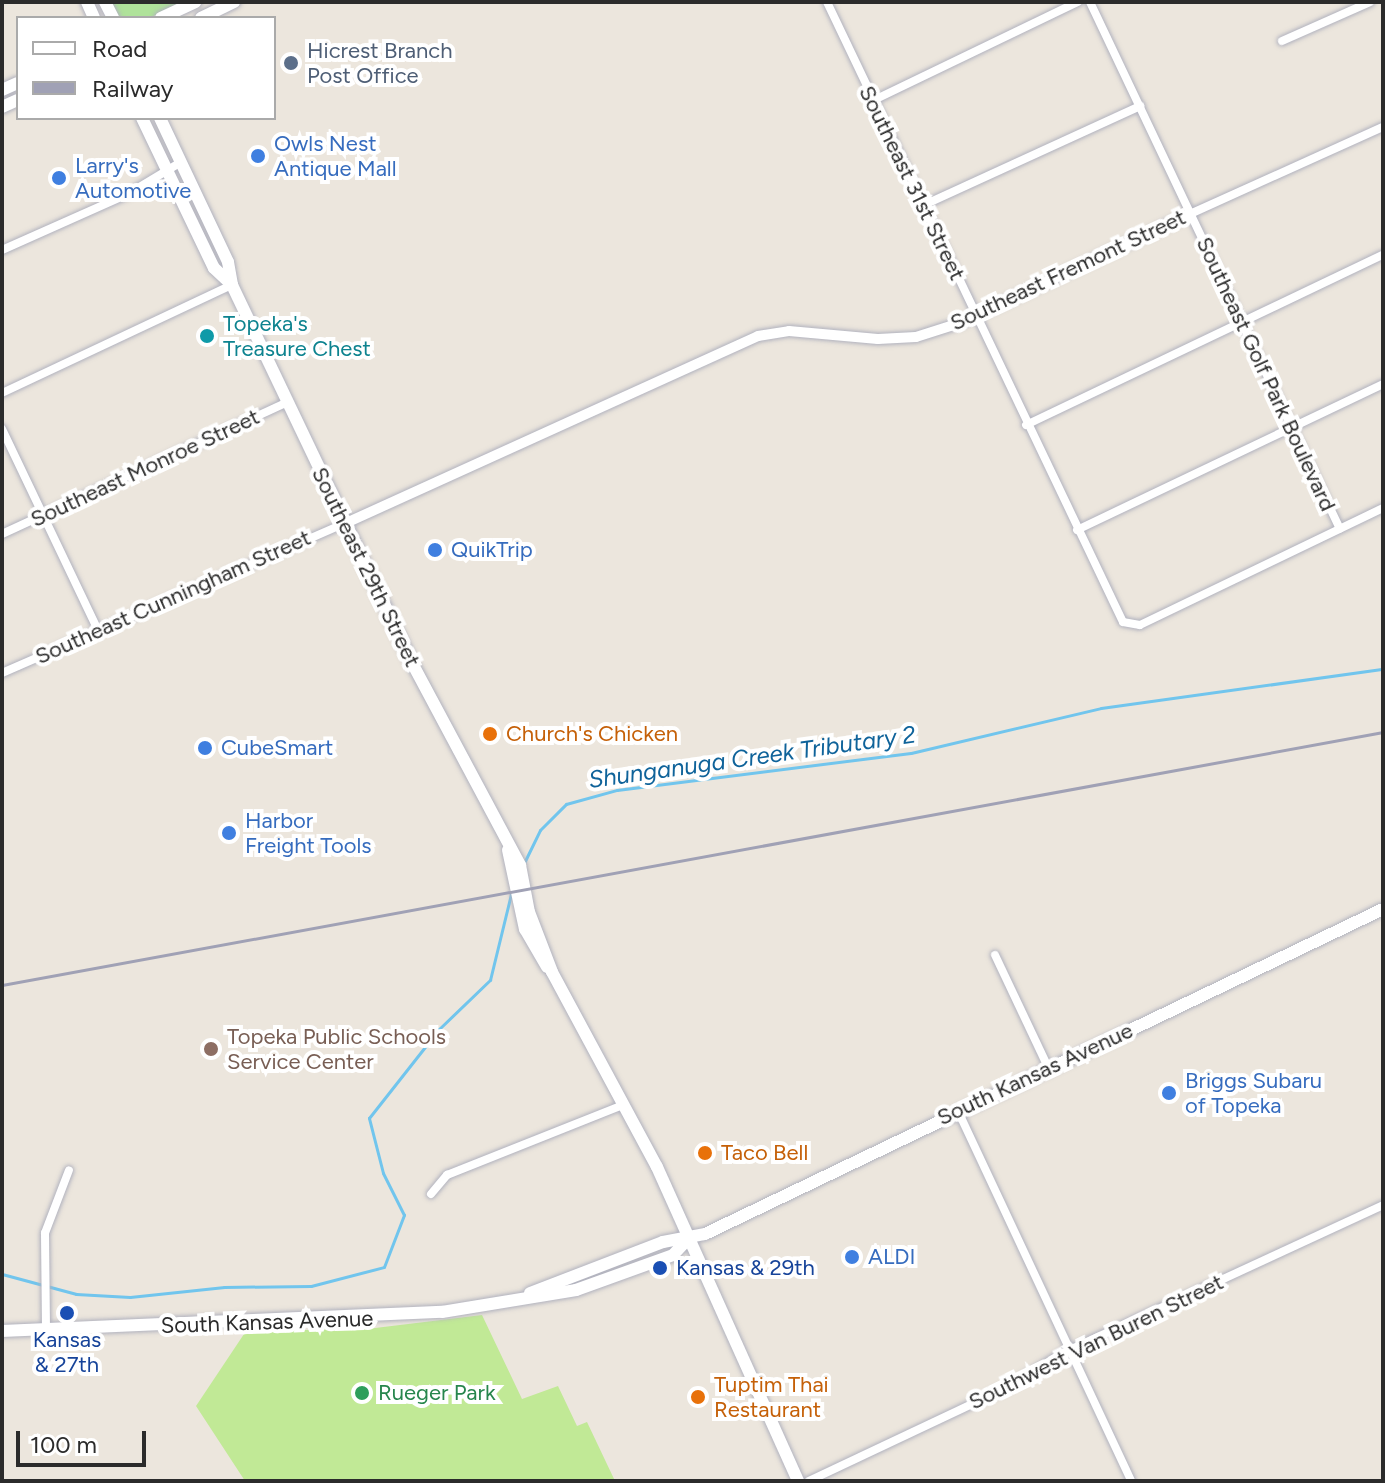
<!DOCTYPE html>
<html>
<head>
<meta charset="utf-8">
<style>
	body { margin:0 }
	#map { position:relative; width:1385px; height:1483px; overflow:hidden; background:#ece6dd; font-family:Figtree,sans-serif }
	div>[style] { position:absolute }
	.green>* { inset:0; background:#afe29a }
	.pitch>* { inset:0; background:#c1e996 }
	.stream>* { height:3px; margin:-1.5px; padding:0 1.5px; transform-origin:1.5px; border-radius:1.5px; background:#71c5ed }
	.roads { filter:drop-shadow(0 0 2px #b1b2be) drop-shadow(0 0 2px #b1b2be) }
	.minor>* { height:8px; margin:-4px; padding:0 4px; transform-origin:4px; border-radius:4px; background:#fff }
	.tertiary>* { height:10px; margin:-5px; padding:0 5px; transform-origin:5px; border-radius:5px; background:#fff }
	.secondary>* { height:12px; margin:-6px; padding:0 6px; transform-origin:6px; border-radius:6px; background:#fff }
	.rail>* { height:3px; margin:-1.5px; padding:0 1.5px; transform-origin:1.5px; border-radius:1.5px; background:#a0a1b5 }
	.dots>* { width:22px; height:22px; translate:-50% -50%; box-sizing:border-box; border:4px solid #fff; border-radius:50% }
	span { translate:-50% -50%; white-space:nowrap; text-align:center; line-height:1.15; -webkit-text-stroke:8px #fff; paint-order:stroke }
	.service-label { font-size:22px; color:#4e5e75 }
	.left { translate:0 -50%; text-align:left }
	.shop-label { font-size:22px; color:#366cbe }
	.street-label { font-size:22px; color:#2b2b2b }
	.culture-label { font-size:22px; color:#0d838f }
	.food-label { font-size:22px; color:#c56008 }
	.education-label { font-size:22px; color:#785e54 }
	.transit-label { font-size:22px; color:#164399 }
	.leisure-label { font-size:22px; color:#27864d }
	.water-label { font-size:24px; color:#0f639a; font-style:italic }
	.frame { position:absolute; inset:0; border:4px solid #2b2b2b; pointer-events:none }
	.legend { position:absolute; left:16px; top:16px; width:260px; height:104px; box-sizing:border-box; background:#fff; border:2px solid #aaa; margin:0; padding:10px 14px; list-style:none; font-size:24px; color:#2b2b2b }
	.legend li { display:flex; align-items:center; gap:16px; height:40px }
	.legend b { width:40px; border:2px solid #aaa }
	.scale { position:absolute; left:16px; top:1431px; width:130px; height:36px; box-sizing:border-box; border:4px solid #2b2b2b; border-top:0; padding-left:10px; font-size:24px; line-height:28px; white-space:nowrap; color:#2b2b2b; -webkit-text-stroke:6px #fff; paint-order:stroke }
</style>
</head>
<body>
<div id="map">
	<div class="green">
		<i style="clip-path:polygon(110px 2px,184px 2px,149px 18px,118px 18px)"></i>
	</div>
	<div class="pitch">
		<i style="clip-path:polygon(482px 1315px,522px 1399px,558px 1386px,577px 1426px,587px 1422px,615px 1481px,245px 1481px,196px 1406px,246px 1331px,367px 1329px)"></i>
	</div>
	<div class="stream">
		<i style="left:523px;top:865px;width:39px;rotate:-64deg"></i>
		<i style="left:540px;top:830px;width:37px;rotate:-45deg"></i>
		<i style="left:566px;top:804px;width:53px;rotate:-15.4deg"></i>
		<i style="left:617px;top:790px;width:296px;rotate:-7.2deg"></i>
		<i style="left:911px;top:753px;width:195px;rotate:-13.3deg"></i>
		<i style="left:1101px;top:708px;width:285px;rotate:-7.9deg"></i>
		<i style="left:2px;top:1274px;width:77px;rotate:15.1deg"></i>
		<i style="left:76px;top:1294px;width:54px;rotate:3.2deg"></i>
		<i style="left:130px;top:1297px;width:95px;rotate:-6.1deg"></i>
		<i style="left:224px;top:1287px;width:87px;rotate:-0.7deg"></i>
		<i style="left:311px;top:1286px;width:75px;rotate:-14.6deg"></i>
		<i style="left:384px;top:1267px;width:56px;rotate:-69deg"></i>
		<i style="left:404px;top:1215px;width:47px;rotate:-116.6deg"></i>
		<i style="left:383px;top:1173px;width:57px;rotate:-104.3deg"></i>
		<i style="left:369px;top:1118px;width:113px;rotate:-51.8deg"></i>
		<i style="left:439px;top:1029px;width:71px;rotate:-43.9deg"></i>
		<i style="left:490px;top:980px;width:93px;rotate:-76.3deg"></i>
	</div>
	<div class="roads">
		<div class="minor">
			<i style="left:827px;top:2px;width:687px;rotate:64.48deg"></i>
			<i style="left:1123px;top:622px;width:17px;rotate:10deg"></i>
			<i style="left:1140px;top:625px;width:270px;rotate:-25.7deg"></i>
			<i style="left:1090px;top:2px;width:583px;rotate:64.62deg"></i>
			<i style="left:1282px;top:41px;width:96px;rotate:-23.9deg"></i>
			<i style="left:872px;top:101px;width:229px;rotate:-25.7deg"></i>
			<i style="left:924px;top:205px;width:238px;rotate:-24.6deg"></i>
			<i style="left:1190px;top:214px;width:212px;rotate:-24.3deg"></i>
			<i style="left:2px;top:250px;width:138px;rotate:-24deg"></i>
			<i style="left:128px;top:194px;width:62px;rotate:-31.1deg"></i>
			<i style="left:2px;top:393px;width:254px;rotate:-25.2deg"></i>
			<i style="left:1026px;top:425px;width:395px;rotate:-25.5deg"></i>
			<i style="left:2px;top:429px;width:223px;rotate:64.5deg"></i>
			<i style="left:1077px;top:530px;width:339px;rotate:-25.5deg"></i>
			<i style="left:2px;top:534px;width:315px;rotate:-24.8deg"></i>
			<i style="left:2px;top:673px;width:375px;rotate:-23.6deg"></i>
			<i style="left:995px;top:955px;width:124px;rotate:64.7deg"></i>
			<i style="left:958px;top:1111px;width:408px;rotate:64.9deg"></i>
			<i style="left:431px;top:1194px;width:25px;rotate:-50deg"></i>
			<i style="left:447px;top:1175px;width:189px;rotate:-21.7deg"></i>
			<i style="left:46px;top:1329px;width:96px;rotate:-90.6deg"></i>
			<i style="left:45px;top:1233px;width:67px;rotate:-69.1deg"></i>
			<i style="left:809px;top:1481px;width:220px;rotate:-25.3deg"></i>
			<i style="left:1008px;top:1387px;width:62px;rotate:-31.9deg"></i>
			<i style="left:1061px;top:1354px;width:355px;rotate:-24.8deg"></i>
		</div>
		<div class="tertiary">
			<i style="left:346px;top:523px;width:452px;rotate:-24.4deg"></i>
			<i style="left:758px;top:336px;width:31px;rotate:-9deg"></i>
			<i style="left:789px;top:331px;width:89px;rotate:5.1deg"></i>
			<i style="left:878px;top:339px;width:38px;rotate:-3deg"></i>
			<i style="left:916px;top:337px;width:46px;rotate:-17.7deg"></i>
			<i style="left:960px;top:323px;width:255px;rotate:-25.4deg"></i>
		</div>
		<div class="secondary">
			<i style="left:87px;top:2px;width:17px;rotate:66deg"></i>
			<i style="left:105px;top:2px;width:18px;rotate:63deg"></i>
			<i style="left:161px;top:18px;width:38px;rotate:-25deg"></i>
			<i style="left:201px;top:18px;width:37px;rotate:-26deg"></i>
			<i style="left:2px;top:90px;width:17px;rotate:-24deg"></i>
			<i style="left:2px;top:107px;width:17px;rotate:-24deg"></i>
			<i style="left:142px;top:118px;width:166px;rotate:64.4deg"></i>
			<i style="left:214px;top:268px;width:25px;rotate:43deg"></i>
			<i style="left:160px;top:118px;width:159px;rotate:64.7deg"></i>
			<i style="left:228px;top:262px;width:23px;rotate:80deg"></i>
			<i style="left:232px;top:285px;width:414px;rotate:64.5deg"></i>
			<i style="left:410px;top:659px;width:234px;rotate:61.9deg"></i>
			<i style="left:520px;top:865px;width:48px;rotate:79.2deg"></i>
			<i style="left:529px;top:912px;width:64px;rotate:69deg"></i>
			<i style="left:552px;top:972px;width:221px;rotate:61.7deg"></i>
			<i style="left:657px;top:1167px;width:344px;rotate:65.8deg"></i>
			<i style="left:508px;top:850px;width:81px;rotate:77.9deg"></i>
			<i style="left:525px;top:929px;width:44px;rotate:59.9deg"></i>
			<i style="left:530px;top:1293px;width:142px;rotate:-21deg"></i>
			<i style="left:663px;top:1242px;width:43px;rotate:-10.8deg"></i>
			<i style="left:705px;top:1234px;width:752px;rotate:-25.61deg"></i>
			<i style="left:2px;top:1331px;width:440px;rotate:-2.5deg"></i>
			<i style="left:442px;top:1312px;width:136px;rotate:-9.3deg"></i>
			<i style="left:576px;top:1290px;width:103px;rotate:-19.8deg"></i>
			<i style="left:673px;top:1255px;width:22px;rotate:-47deg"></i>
		</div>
	</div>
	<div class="rail">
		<i style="left:2px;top:985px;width:1404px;rotate:-10.38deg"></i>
	</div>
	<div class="dots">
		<i style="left:291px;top:63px;background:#5c6f8a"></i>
		<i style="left:258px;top:156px;background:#3f7fe0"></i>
		<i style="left:59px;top:178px;background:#3f7fe0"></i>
		<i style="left:207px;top:336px;background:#0f9aa8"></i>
		<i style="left:435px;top:550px;background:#3f7fe0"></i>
		<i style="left:490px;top:734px;background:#e8710a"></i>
		<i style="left:205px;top:748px;background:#3f7fe0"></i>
		<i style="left:229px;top:833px;background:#3f7fe0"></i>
		<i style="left:211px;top:1049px;background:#8d6e63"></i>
		<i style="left:1169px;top:1093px;background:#3f7fe0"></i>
		<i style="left:705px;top:1153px;background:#e8710a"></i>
		<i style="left:852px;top:1257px;background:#3f7fe0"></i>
		<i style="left:660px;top:1268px;background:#1a4fb4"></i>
		<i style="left:67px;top:1313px;background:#1a4fb4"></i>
		<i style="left:362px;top:1393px;background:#2e9e5b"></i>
		<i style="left:698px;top:1397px;background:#e8710a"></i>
	</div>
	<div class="service-label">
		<span class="left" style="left:307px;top:63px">Hicrest Branch<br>Post Office</span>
	</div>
	<div class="shop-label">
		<span class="left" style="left:274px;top:156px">Owls Nest<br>Antique Mall</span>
		<span class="left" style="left:75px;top:178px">Larry's<br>Automotive</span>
		<span class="left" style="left:451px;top:550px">QuikTrip</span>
		<span class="left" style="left:221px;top:748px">CubeSmart</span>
		<span class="left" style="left:245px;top:833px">Harbor<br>Freight Tools</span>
		<span class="left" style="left:1185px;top:1093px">Briggs Subaru<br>of Topeka</span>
		<span class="left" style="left:868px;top:1257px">ALDI</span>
	</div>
	<div class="street-label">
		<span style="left:912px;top:183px;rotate:64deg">Southeast 31st Street</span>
		<span style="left:1068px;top:270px;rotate:-25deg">Southeast Fremont Street</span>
		<span style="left:1266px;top:374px;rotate:65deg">Southeast Golf Park Boulevard</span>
		<span style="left:145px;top:468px;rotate:-25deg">Southeast Monroe Street</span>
		<span style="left:366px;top:567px;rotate:64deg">Southeast 29th Street</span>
		<span style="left:173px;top:597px;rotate:-24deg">Southeast Cunningham Street</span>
		<span style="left:1035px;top:1074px;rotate:-25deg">South Kansas Avenue</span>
		<span style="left:267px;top:1322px;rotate:-2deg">South Kansas Avenue</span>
		<span style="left:1096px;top:1342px;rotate:-26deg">Southwest Van Buren Street</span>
	</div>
	<div class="culture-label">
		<span class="left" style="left:223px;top:336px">Topeka's<br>Treasure Chest</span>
	</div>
	<div class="food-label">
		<span class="left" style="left:506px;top:734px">Church's Chicken</span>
		<span class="left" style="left:721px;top:1153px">Taco Bell</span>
		<span class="left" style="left:714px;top:1397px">Tuptim Thai<br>Restaurant</span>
	</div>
	<div class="education-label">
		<span class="left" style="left:227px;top:1049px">Topeka Public Schools<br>Service Center</span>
	</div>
	<div class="transit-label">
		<span class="left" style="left:676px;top:1268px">Kansas &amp; 29th</span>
		<span style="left:67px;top:1352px">Kansas<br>&amp; 27th</span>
	</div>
	<div class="leisure-label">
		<span class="left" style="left:378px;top:1393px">Rueger Park</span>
	</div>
	<div class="water-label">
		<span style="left:752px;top:757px;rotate:-8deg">Shunganuga Creek Tributary 2</span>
	</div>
	<div class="frame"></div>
	<ul class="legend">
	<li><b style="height:10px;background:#fff"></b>Road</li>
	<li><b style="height:10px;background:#a0a1b5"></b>Railway</li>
	</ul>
	<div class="scale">100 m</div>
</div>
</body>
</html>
